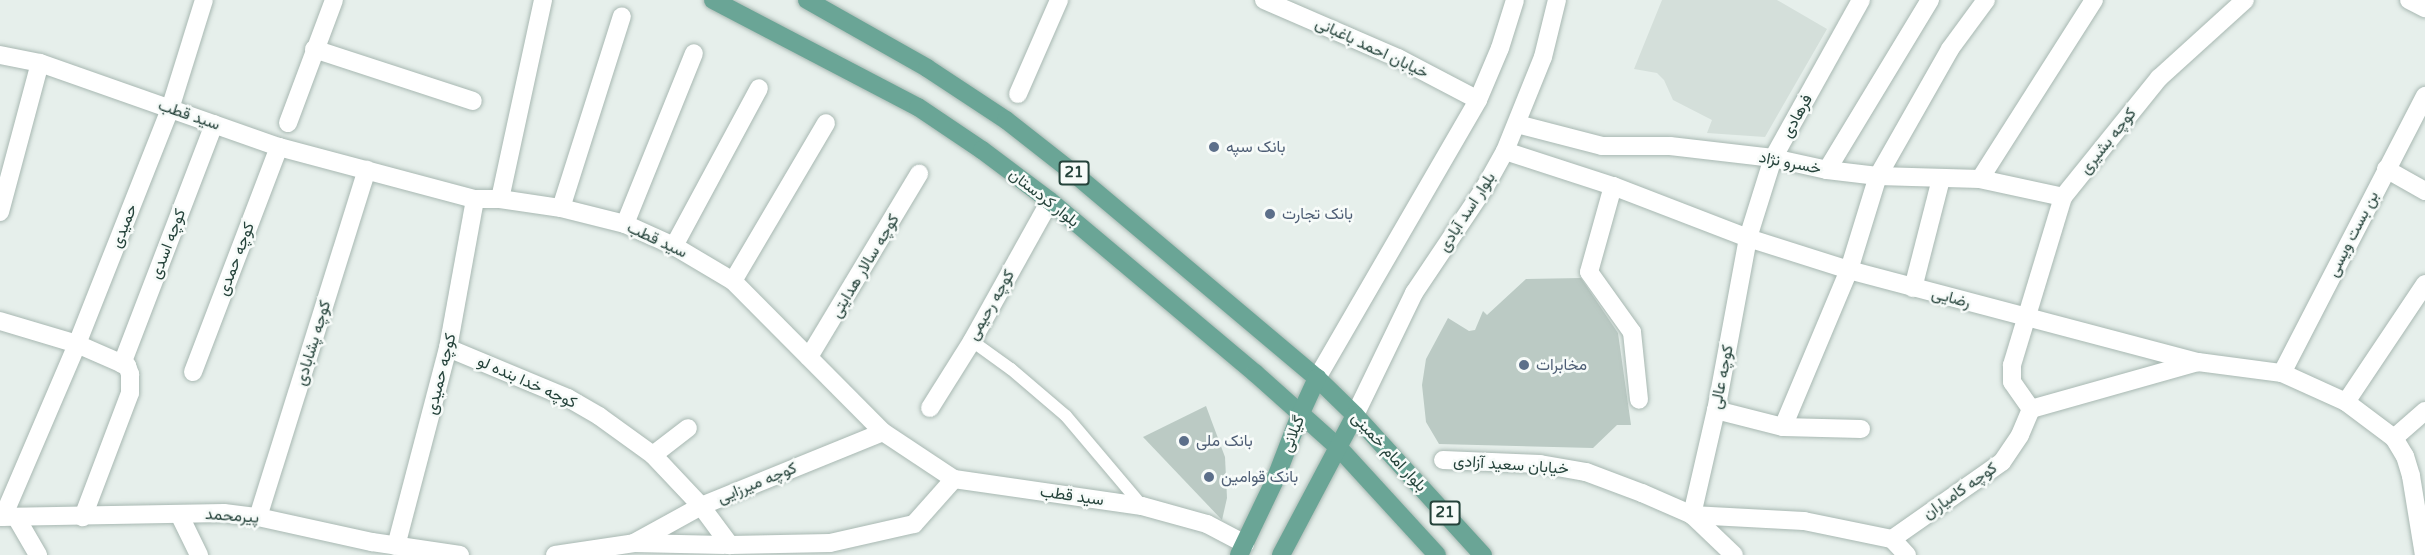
<!DOCTYPE html>
<html>
<head>
<meta charset="utf-8">
<style>
	body { margin:0 }
	#map { position:relative; width:2425px; height:555px; overflow:hidden; background:#e6efeb; font-family:"Varela Round",Vazirmatn,sans-serif }
	div>[style] { position:absolute }
	.built>* { inset:0; background:#d4dfda }
	.building>* { inset:0; background:#bbcac4 }
	.roads { filter:drop-shadow(0 0 2px #a8b8b2) drop-shadow(0 0 2px #a8b8b2) }
	.service>* { height:12px; margin:-6px; padding:0 6px; transform-origin:6px; border-radius:6px; background:#fff }
	.minor>* { height:18px; margin:-9px; padding:0 9px; transform-origin:9px; border-radius:9px; background:#fff }
	.tertiary>* { height:18px; margin:-9px; padding:0 9px; transform-origin:9px; border-radius:9px; background:#fff }
	.secondary>* { height:18px; margin:-9px; padding:0 9px; transform-origin:9px; border-radius:9px; background:#fff }
	.primary>* { height:18px; margin:-9px; padding:0 9px; transform-origin:9px; border-radius:9px; background:#6aa596 }
	.dots>* { width:16px; height:16px; translate:-50% -50%; box-sizing:border-box; border:3px solid #f7fbf9; border-radius:50% }
	span { translate:-50% -50%; white-space:nowrap; text-align:center; line-height:1.15; -webkit-text-stroke:5px #f7fbf9; paint-order:stroke }
	.shield-label span { padding:2px 4px; background:#f7fbf9; border:2px solid; border-radius:4px; -webkit-text-stroke-width:0 }
	.shield-label { font-size:15px; color:#24423a; font-weight:700 }
	.street-label { font-size:16px; color:#24423a }
	.service-label { font-size:16px; color:#4e5e75 }
	.left { translate:0 -50%; text-align:left }
</style>
</head>
<body>
<div id="map">
	<div class="built">
		<i style="clip-path:polygon(1662px 0,1777px 0,1827px 29px,1765px 137px,1707px 133px,1712px 120px,1673px 100px,1664px 80px,1657px 73px,1634px 69px)"></i>
	</div>
	<div class="building">
		<i style="clip-path:polygon(1581px 278px,1618px 333px,1631px 425px,1617px 425px,1593px 448px,1439px 444px,1426px 422px,1422px 385px,1426px 359px,1448px 318px,1469px 331px,1475px 330px,1483px 311px,1487px 315px,1526px 279px)"></i>
		<i style="clip-path:polygon(1206px 406px,1225px 457px,1227px 498px,1222px 520px,1143px 437px)"></i>
	</div>
	<div class="roads">
		<div class="service">
			<i style="left:972px;top:341px;width:48px;rotate:35.7deg"></i>
			<i style="left:1011px;top:369px;width:72px;rotate:40.5deg"></i>
			<i style="left:1066px;top:416px;width:118px;rotate:49.8deg"></i>
		</div>
		<div class="minor">
			<i style="left:1861px;top:0;width:181px;rotate:119.1deg"></i>
			<i style="left:1773px;top:158px;width:84px;rotate:107.4deg"></i>
			<i style="left:1748px;top:238px;width:175px;rotate:100.5deg"></i>
			<i style="left:1716px;top:410px;width:108px;rotate:102.9deg"></i>
			<i style="left:1692px;top:515px;width:112px;rotate:3.1deg"></i>
			<i style="left:1804px;top:521px;width:90px;rotate:11.6deg"></i>
			<i style="left:1892px;top:539px;width:134px;rotate:-35deg"></i>
			<i style="left:2002px;top:462px;width:32px;rotate:-56deg"></i>
			<i style="left:2020px;top:435px;width:28px;rotate:-67deg"></i>
			<i style="left:2031px;top:409px;width:173px;rotate:-15.7deg"></i>
			<i style="left:2409px;top:0;width:18px;rotate:27deg"></i>
			<i style="left:314px;top:49px;width:167px;rotate:18.1deg"></i>
			<i style="left:1018px;top:94px;width:103px;rotate:-66.4deg"></i>
			<i style="left:288px;top:123px;width:131px;rotate:-69.5deg"></i>
			<i style="left:1517px;top:124px;width:88px;rotate:14.5deg"></i>
			<i style="left:1602px;top:146px;width:68px"></i>
			<i style="left:1670px;top:146px;width:104px;rotate:6.6deg"></i>
			<i style="left:1773px;top:158px;width:55px;rotate:12.5deg"></i>
			<i style="left:1827px;top:170px;width:51px;rotate:6.7deg"></i>
			<i style="left:1878px;top:176px;width:102px;rotate:1.7deg"></i>
			<i style="left:1980px;top:179px;width:85px;rotate:12.2deg"></i>
			<i style="left:2386px;top:169px;width:45px;rotate:29.4deg"></i>
			<i style="left:1827px;top:170px;width:199px;rotate:-58.8deg"></i>
			<i style="left:1980px;top:179px;width:212px;rotate:-57.5deg"></i>
			<i style="left:1613px;top:186px;width:89px;rotate:105.6deg"></i>
			<i style="left:1589px;top:272px;width:74px;rotate:54.4deg"></i>
			<i style="left:1632px;top:332px;width:68px;rotate:84.1deg"></i>
			<i style="left:500px;top:199px;width:204px;rotate:-77.8deg"></i>
			<i style="left:561px;top:208px;width:201px;rotate:-72.4deg"></i>
			<i style="left:0;top:212px;width:154px;rotate:-75deg"></i>
			<i style="left:625px;top:224px;width:184px;rotate:-68deg"></i>
			<i style="left:674px;top:246px;width:179px;rotate:-61.7deg"></i>
			<i style="left:733px;top:281px;width:183px;rotate:-59.5deg"></i>
			<i style="left:1913px;top:288px;width:113px;rotate:-75.6deg"></i>
			<i style="left:0;top:321px;width:80px;rotate:16.6deg"></i>
			<i style="left:77px;top:344px;width:55px;rotate:23.7deg"></i>
			<i style="left:127px;top:366px;width:9px;rotate:69deg"></i>
			<i style="left:130px;top:374px;width:19px;rotate:90deg"></i>
			<i style="left:130px;top:393px;width:133px;rotate:110.8deg"></i>
			<i style="left:448px;top:348px;width:130px;rotate:22.6deg"></i>
			<i style="left:568px;top:398px;width:36px;rotate:30deg"></i>
			<i style="left:599px;top:416px;width:67px;rotate:35.8deg"></i>
			<i style="left:653px;top:455px;width:70px;rotate:46.7deg"></i>
			<i style="left:701px;top:506px;width:49px;rotate:53.4deg"></i>
			<i style="left:809px;top:357px;width:214px;rotate:-59deg"></i>
			<i style="left:122px;top:364px;width:257px;rotate:-69deg"></i>
			<i style="left:193px;top:372px;width:241px;rotate:-69.1deg"></i>
			<i style="left:2282px;top:373px;width:312px;rotate:-62.7deg"></i>
			<i style="left:2346px;top:402px;width:142px;rotate:-56.2deg"></i>
			<i style="left:930px;top:408px;width:79px;rotate:-57.9deg"></i>
			<i style="left:972px;top:341px;width:160px;rotate:-60.9deg"></i>
			<i style="left:2031px;top:409px;width:33px;rotate:-125deg"></i>
			<i style="left:2012px;top:382px;width:17px;rotate:-90deg"></i>
			<i style="left:2012px;top:365px;width:176px;rotate:-73.1deg"></i>
			<i style="left:2063px;top:197px;width:153px;rotate:-51.1deg"></i>
			<i style="left:2159px;top:78px;width:116px;rotate:-42.2deg"></i>
			<i style="left:1716px;top:410px;width:69px;rotate:14.2deg"></i>
			<i style="left:1783px;top:427px;width:78px;rotate:1.5deg"></i>
			<i style="left:1783px;top:427px;width:170px;rotate:-67.2deg"></i>
			<i style="left:1849px;top:270px;width:98px;rotate:-72.9deg"></i>
			<i style="left:1878px;top:176px;width:146px;rotate:-60.4deg"></i>
			<i style="left:1950px;top:49px;width:61px;rotate:-53.7deg"></i>
			<i style="left:2394px;top:438px;width:41px;rotate:-41.1deg"></i>
			<i style="left:653px;top:455px;width:44px;rotate:-37.6deg"></i>
			<i style="left:179px;top:514px;width:46px;rotate:64deg"></i>
			<i style="left:3px;top:517px;width:188px;rotate:-66.8deg"></i>
			<i style="left:77px;top:344px;width:253px;rotate:-68.4deg"></i>
			<i style="left:170px;top:109px;width:114px;rotate:-72.7deg"></i>
			<i style="left:16px;top:517px;width:44px;rotate:59.9deg"></i>
			<i style="left:258px;top:517px;width:364px;rotate:-72.6deg"></i>
			<i style="left:1892px;top:539px;width:22px;rotate:47deg"></i>
			<i style="left:634px;top:543px;width:77px;rotate:-28.9deg"></i>
			<i style="left:701px;top:506px;width:196px;rotate:-22.1deg"></i>
			<i style="left:396px;top:546px;width:205px;rotate:-75.3deg"></i>
			<i style="left:448px;top:348px;width:151px;rotate:-79.7deg"></i>
		</div>
		<div class="tertiary">
			<i style="left:1264px;top:0;width:146px;rotate:23.4deg"></i>
			<i style="left:1398px;top:58px;width:90px;rotate:27.7deg"></i>
			<i style="left:0;top:55px;width:41px;rotate:11.3deg"></i>
			<i style="left:40px;top:63px;width:253px;rotate:19.4deg"></i>
			<i style="left:279px;top:147px;width:203px;rotate:14.9deg"></i>
			<i style="left:475px;top:199px;width:25px"></i>
			<i style="left:500px;top:199px;width:62px;rotate:8.4deg"></i>
			<i style="left:561px;top:208px;width:66px;rotate:14deg"></i>
			<i style="left:625px;top:224px;width:54px;rotate:24.2deg"></i>
			<i style="left:674px;top:246px;width:69px;rotate:30.7deg"></i>
			<i style="left:733px;top:281px;width:213px;rotate:45.2deg"></i>
			<i style="left:883px;top:432px;width:85px;rotate:33.5deg"></i>
			<i style="left:954px;top:479px;width:190px;rotate:8.2deg"></i>
			<i style="left:1142px;top:506px;width:67px;rotate:15.5deg"></i>
			<i style="left:1207px;top:524px;width:43px;rotate:27.8deg"></i>
			<i style="left:1505px;top:151px;width:114px;rotate:18deg"></i>
			<i style="left:1613px;top:186px;width:145px;rotate:21.1deg"></i>
			<i style="left:1748px;top:238px;width:106px;rotate:17.6deg"></i>
			<i style="left:1849px;top:270px;width:361px;rotate:14.8deg"></i>
			<i style="left:2198px;top:362px;width:85px;rotate:7.5deg"></i>
			<i style="left:2282px;top:373px;width:70px;rotate:24.4deg"></i>
			<i style="left:2346px;top:402px;width:60px;rotate:36.9deg"></i>
			<i style="left:2394px;top:438px;width:21px;rotate:59deg"></i>
			<i style="left:2405px;top:456px;width:21px;rotate:73deg"></i>
			<i style="left:2411px;top:476px;width:80px;rotate:80.7deg"></i>
			<i style="left:1443px;top:460px;width:97px;rotate:2.4deg"></i>
			<i style="left:1540px;top:464px;width:47px;rotate:9.9deg"></i>
			<i style="left:1586px;top:472px;width:60px;rotate:20.6deg"></i>
			<i style="left:1642px;top:493px;width:55px;rotate:23.7deg"></i>
			<i style="left:1692px;top:515px;width:58px;rotate:43.6deg"></i>
			<i style="left:0;top:517px;width:224px;rotate:-1deg"></i>
			<i style="left:224px;top:513px;width:34px;rotate:7deg"></i>
			<i style="left:258px;top:517px;width:117px;rotate:12.4deg"></i>
			<i style="left:372px;top:542px;width:89px;rotate:8.4deg"></i>
			<i style="left:555px;top:555px;width:80px;rotate:-8.6deg"></i>
			<i style="left:634px;top:543px;width:96px;rotate:1.2deg"></i>
			<i style="left:730px;top:545px;width:100px;rotate:-1.1deg"></i>
			<i style="left:830px;top:543px;width:86px;rotate:-12.7deg"></i>
			<i style="left:914px;top:524px;width:60px;rotate:-48.4deg"></i>
		</div>
		<div class="secondary">
			<i style="left:1317px;top:378px;width:321px;rotate:-59.9deg"></i>
			<i style="left:1478px;top:100px;width:56px;rotate:-67.1deg"></i>
			<i style="left:1500px;top:48px;width:50px;rotate:-72.6deg"></i>
			<i style="left:1355px;top:415px;width:136px;rotate:-64.2deg"></i>
			<i style="left:1414px;top:293px;width:128px;rotate:-56.2deg"></i>
			<i style="left:1485px;top:187px;width:41px;rotate:-60.9deg"></i>
			<i style="left:1505px;top:151px;width:101px;rotate:-68deg"></i>
			<i style="left:1543px;top:57px;width:59px;rotate:-76.2deg"></i>
		</div>
		<div class="primary">
			<i style="left:713px;top:0;width:231px;rotate:27.6deg"></i>
			<i style="left:918px;top:107px;width:77px;rotate:33.9deg"></i>
			<i style="left:982px;top:150px;width:85px;rotate:36.9deg"></i>
			<i style="left:1050px;top:201px;width:268px;rotate:40deg"></i>
			<i style="left:1255px;top:373px;width:113px;rotate:41.8deg"></i>
			<i style="left:1339px;top:448px;width:145px;rotate:47.5deg"></i>
			<i style="left:807px;top:0;width:138px;rotate:29.5deg"></i>
			<i style="left:927px;top:68px;width:95px;rotate:33.4deg"></i>
			<i style="left:1006px;top:120px;width:83px;rotate:38.1deg"></i>
			<i style="left:1071px;top:171px;width:322px;rotate:40.1deg"></i>
			<i style="left:1317px;top:378px;width:53px;rotate:44.2deg"></i>
			<i style="left:1355px;top:415px;width:190px;rotate:47.6deg"></i>
			<i style="left:1239px;top:555px;width:83px;rotate:-64.4deg"></i>
			<i style="left:1275px;top:480px;width:70px;rotate:-69deg"></i>
			<i style="left:1300px;top:415px;width:41px;rotate:-65.3deg"></i>
			<i style="left:1281px;top:555px;width:158px;rotate:-62.1deg"></i>
		</div>
	</div>
	<div class="dots">
		<i style="left:1214px;top:147px;background:#5c6f8a"></i>
		<i style="left:1270px;top:214px;background:#5c6f8a"></i>
		<i style="left:1524px;top:365px;background:#5c6f8a"></i>
		<i style="left:1184px;top:441px;background:#5c6f8a"></i>
		<i style="left:1209px;top:477px;background:#5c6f8a"></i>
	</div>
	<div class="shield-label">
		<span style="left:1074px;top:173px">21</span>
		<span style="left:1445px;top:513px">21</span>
	</div>
	<div class="street-label">
		<span style="left:1372px;top:48px;rotate:25deg">خیابان احمد باغبانی</span>
		<span style="left:189px;top:115px;rotate:19deg">سید قطب</span>
		<span style="left:1797px;top:116px;rotate:-61deg">فرهادی</span>
		<span style="left:2108px;top:141px;rotate:-51deg">کوچه بشیری</span>
		<span style="left:1790px;top:163px;rotate:11deg">خسرو نژاد</span>
		<span style="left:1044px;top:198px;rotate:38deg">بلوار کردستان</span>
		<span style="left:1467px;top:212px;rotate:-57deg">بلوار اسد آبادی</span>
		<span style="left:124px;top:226px;rotate:-68deg">حمیدی</span>
		<span style="left:2353px;top:234px;rotate:-63deg">بن بست ویسی</span>
		<span style="left:657px;top:240px;rotate:25deg">سید قطب</span>
		<span style="left:168px;top:244px;rotate:-69deg">کوچه اسدی</span>
		<span style="left:236px;top:259px;rotate:-69deg">کوچه حمدی</span>
		<span style="left:865px;top:266px;rotate:-59deg">کوچه سالار هدایتی</span>
		<span style="left:1951px;top:298px;rotate:15deg">رضایی</span>
		<span style="left:991px;top:305px;rotate:-60deg">کوچه رحیمی</span>
		<span style="left:313px;top:343px;rotate:-73deg">کوچه پشابادی</span>
		<span style="left:441px;top:374px;rotate:-76deg">کوچه حمیدی</span>
		<span style="left:1722px;top:377px;rotate:-79deg">کوچه عالی</span>
		<span style="left:527px;top:382px;rotate:24deg">کوچه خدا بنده لو</span>
		<span style="left:1293px;top:434px;rotate:-68deg">گیلانی</span>
		<span style="left:1389px;top:452px;rotate:47deg">بلوار امام خمینی</span>
		<span style="left:1511px;top:465px;rotate:4deg">خیابان سعید آزادی</span>
		<span style="left:757px;top:483px;rotate:-22deg">کوچه میرزایی</span>
		<span style="left:1960px;top:491px;rotate:-35deg">کوچه کامیاران</span>
		<span style="left:1072px;top:496px;rotate:8deg">سید قطب</span>
		<span style="left:232px;top:516px;rotate:4deg">پیرمحمد</span>
	</div>
	<div class="service-label">
		<span class="left" style="left:1226px;top:147px">بانک سپه</span>
		<span class="left" style="left:1282px;top:214px">بانک تجارت</span>
		<span class="left" style="left:1536px;top:365px">مخابرات</span>
		<span class="left" style="left:1196px;top:441px">بانک ملی</span>
		<span class="left" style="left:1221px;top:477px">بانک قوامین</span>
	</div>
</div>
</body>
</html>
